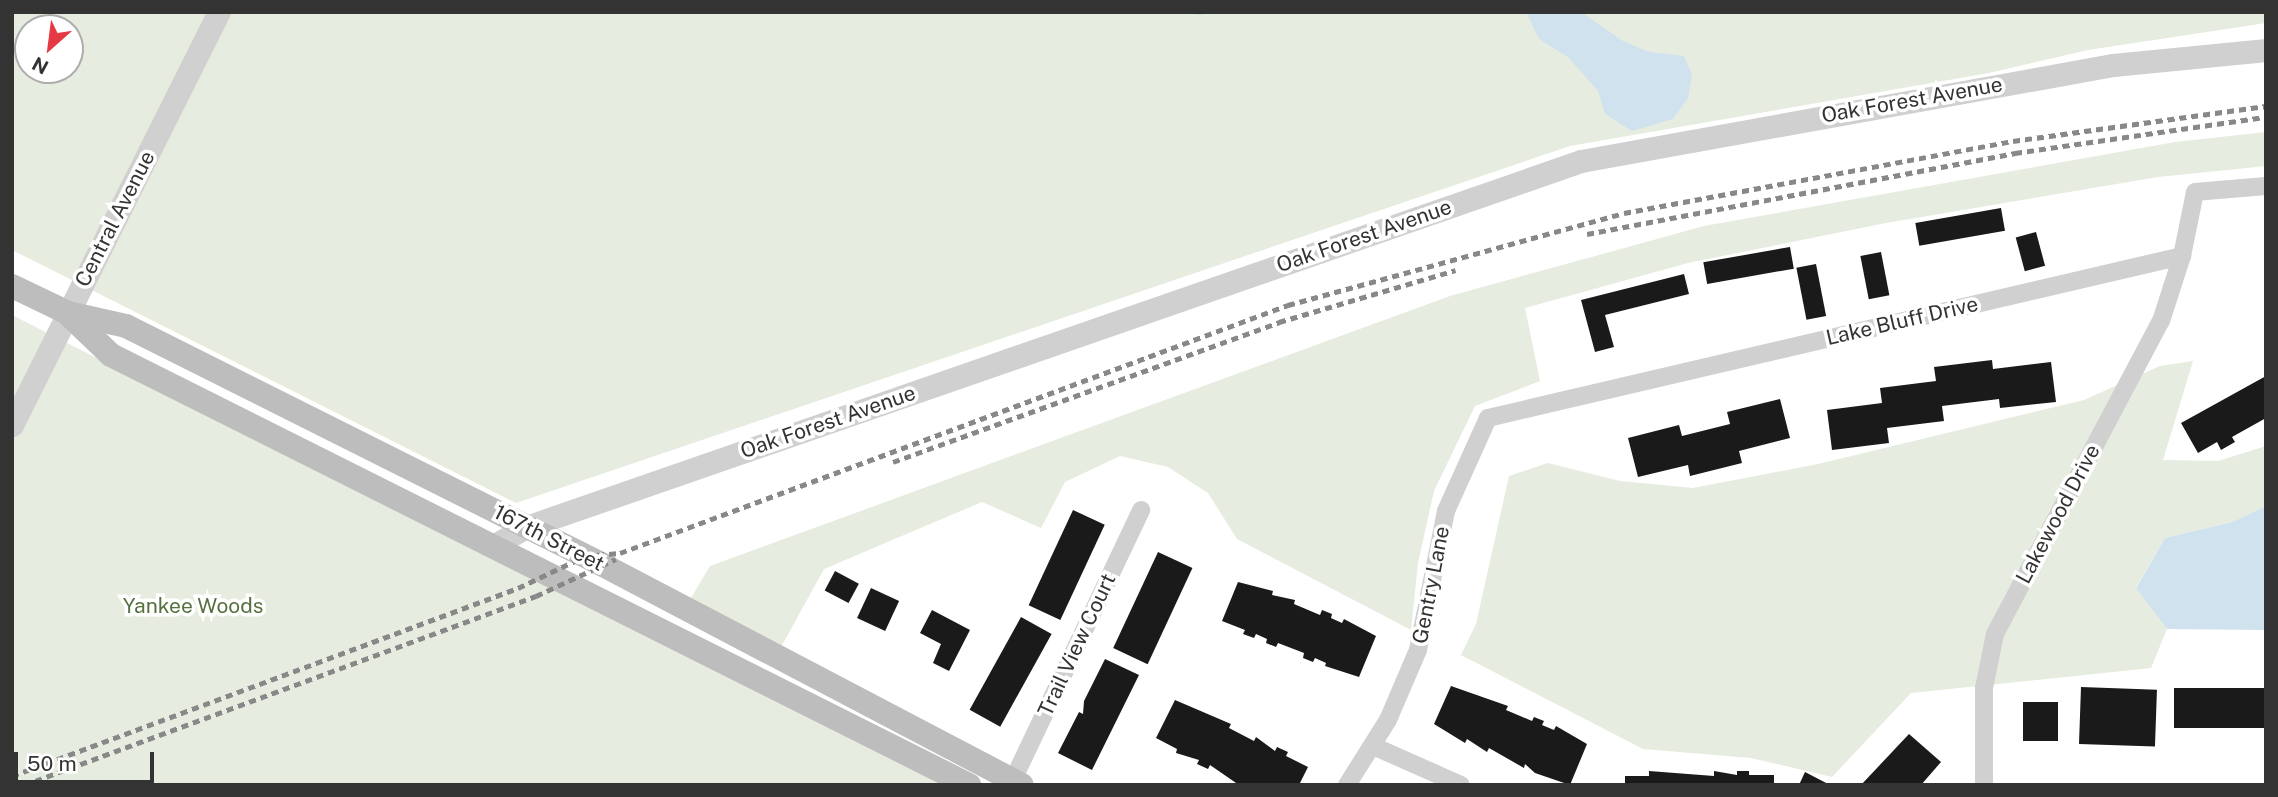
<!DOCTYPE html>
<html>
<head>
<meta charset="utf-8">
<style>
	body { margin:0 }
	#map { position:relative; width:2278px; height:797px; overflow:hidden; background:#fff; font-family:"Public Sans",sans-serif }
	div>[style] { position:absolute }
	.green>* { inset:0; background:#e6ecdf }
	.water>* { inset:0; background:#cfe2ee }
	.stream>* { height:5px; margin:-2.5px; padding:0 2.5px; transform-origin:2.5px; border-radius:2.5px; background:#cfe2ee }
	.building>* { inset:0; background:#1a1a1a; transform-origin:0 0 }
	.minor>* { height:18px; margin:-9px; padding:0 9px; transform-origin:9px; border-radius:9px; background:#d0d0d0 }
	.tertiary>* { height:23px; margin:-11.5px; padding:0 11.5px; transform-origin:11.5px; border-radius:11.5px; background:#d0d0d0 }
	.secondary>* { height:24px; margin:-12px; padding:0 12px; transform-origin:12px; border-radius:12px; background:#bdbdbd }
	.rail>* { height:5px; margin-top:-2.5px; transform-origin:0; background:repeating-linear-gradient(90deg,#888 0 7px,transparent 0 12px) }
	span { translate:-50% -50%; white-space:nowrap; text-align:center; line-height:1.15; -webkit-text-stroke:7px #fff; paint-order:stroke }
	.street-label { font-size:21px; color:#333 }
	.park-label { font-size:21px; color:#56703f }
	.frame { position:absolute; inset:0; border:14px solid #333; pointer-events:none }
	.north { position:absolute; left:14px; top:14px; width:70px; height:70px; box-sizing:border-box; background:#fff; border:2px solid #adadad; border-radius:50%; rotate:208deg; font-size:19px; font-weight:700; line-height:28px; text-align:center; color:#333 }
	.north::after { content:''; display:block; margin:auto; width:24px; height:32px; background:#e63946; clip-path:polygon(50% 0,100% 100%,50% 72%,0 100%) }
	.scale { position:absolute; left:14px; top:752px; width:140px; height:32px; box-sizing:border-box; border:4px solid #333; border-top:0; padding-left:9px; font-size:21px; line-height:24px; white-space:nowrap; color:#333; -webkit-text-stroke:5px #fff; paint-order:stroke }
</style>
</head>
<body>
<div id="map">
	<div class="green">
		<i style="clip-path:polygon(evenodd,12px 12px,2266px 12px,2266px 23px,2088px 50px,1989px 73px,1570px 146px,516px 503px,12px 250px,12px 12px,28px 28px,70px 28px,70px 70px,28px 70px,28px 28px)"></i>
		<i style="clip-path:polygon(2266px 132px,2266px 166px,2158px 177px,1886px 223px,1688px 263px,1525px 308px,1540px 381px,1475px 406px,1434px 491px,1418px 563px,1411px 630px,1237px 539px,1208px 493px,1168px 467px,1120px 456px,1065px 482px,1041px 528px,982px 502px,824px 569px,781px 647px,691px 598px,710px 566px,1450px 296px,1704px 226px,2175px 142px)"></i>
		<i style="clip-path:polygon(12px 315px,501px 563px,947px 785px,12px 785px)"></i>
		<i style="clip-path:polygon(2193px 361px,2163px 460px,2218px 461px,2266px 446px,2266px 506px,2232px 522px,2165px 538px,2136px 587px,2167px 629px,2151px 668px,1911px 693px,1832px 777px,1751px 758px,1643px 749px,1461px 655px,1476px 624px,1509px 476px,1548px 463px,1620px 481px,1693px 488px,1818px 464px,2084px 400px,2160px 366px)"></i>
	</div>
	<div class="water">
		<i style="clip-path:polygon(1526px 12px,1581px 12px,1623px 41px,1649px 52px,1684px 56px,1692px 74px,1688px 98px,1673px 119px,1632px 131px,1605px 114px,1598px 91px,1568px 57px,1539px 39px)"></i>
		<i style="clip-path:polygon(2266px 506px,2266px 630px,2167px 629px,2136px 588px,2165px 538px,2232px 522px)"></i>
	</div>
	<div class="stream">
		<i style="left:1197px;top:12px;width:4px"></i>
	</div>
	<div class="building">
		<i style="left:2001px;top:208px;width:23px;height:87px;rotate:80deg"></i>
		<i style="left:2036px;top:232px;width:35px;height:21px;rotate:75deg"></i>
		<i style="left:1790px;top:247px;width:22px;height:88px;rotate:80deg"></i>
		<i style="left:1881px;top:252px;width:44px;height:21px;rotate:79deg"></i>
		<i style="left:1816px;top:264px;width:53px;height:20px;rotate:79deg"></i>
		<i style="clip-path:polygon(1684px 274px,1689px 294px,1605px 315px,1614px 347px,1595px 352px,1581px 300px)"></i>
		<i style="clip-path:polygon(1992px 360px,1993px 369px,2051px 362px,2056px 402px,2000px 408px,1999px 399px,1942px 406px,1944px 421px,1887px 428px,1889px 443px,1832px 450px,1827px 410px,1882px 403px,1880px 388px,1936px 381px,1934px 367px)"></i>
		<i style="clip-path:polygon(2266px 376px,2266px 418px,2232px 437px,2235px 442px,2221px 450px,2217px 442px,2198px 453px,2181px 423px)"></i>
		<i style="clip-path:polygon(1780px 399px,1790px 438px,1739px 451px,1742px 463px,1690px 476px,1688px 465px,1638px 477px,1628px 438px,1679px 425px,1682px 436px,1730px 424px,1727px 412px)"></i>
		<i style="left:1073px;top:510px;width:35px;height:105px;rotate:25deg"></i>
		<i style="left:1158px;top:552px;width:38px;height:106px;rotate:25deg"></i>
		<i style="left:835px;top:571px;width:27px;height:22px;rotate:28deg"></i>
		<i style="clip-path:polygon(1238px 582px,1273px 591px,1272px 595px,1295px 600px,1294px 604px,1320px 615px,1322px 610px,1332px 614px,1331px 618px,1342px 623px,1344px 619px,1376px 636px,1359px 677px,1325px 666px,1326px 663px,1315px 658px,1313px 662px,1303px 658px,1304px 653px,1278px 643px,1276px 647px,1266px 643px,1267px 639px,1256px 634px,1254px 638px,1243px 634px,1245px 630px,1222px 621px)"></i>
		<i style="left:871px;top:588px;width:31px;height:33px;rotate:25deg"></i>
		<i style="clip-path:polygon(932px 610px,970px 630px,949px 671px,933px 663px,941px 644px,920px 633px)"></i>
		<i style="left:1021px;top:617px;width:35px;height:106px;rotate:29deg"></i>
		<i style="clip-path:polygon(1105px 659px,1139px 675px,1092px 770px,1058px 753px,1079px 712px,1083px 714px,1084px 701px)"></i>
		<i style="clip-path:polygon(1451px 686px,1508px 706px,1506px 710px,1532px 721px,1534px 717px,1544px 721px,1542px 725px,1554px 730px,1556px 726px,1587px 744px,1570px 785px,1535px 773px,1525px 764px,1524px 768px,1489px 748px,1487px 752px,1467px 739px,1465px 743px,1434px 724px)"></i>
		<i style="left:2081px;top:687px;width:76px;height:57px;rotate:2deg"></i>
		<i style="left:2266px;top:688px;width:40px;height:92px;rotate:90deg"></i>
		<i style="clip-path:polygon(1175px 700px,1231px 724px,1229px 728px,1254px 741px,1256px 737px,1275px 751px,1277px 747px,1288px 752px,1286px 756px,1308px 767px,1299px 785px,1239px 785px,1210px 765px,1208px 769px,1197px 764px,1199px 760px,1176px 753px,1177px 749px,1156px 738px)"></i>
		<i style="left:2023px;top:702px;width:35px;height:39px"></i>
		<i style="clip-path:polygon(1909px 734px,1941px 762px,1921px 785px,1861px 785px)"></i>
		<i style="clip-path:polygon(1649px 771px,1714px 776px,1714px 771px,1737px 775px,1737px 771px,1749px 771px,1749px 775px,1774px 775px,1774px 785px,1625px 785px,1625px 776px,1649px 776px)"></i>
		<i style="clip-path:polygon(1805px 772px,1830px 785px,1799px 785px)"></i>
	</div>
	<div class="minor">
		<i style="left:1373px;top:746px;width:96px;rotate:23.9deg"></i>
		<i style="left:1013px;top:780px;width:299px;rotate:-64.6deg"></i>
		<i style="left:1347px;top:785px;width:77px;rotate:-57.8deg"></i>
		<i style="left:1388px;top:720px;width:76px;rotate:-66.8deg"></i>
		<i style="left:1418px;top:650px;width:142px;rotate:-78.6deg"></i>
		<i style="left:1446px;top:511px;width:102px;rotate:-65.7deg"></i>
		<i style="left:1488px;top:418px;width:713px;rotate:-13.14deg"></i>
		<i style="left:1984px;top:785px;width:97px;rotate:-90deg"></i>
		<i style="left:1984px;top:688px;width:55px;rotate:-78.5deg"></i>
		<i style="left:1995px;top:634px;width:354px;rotate:-62.1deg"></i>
		<i style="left:2161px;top:321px;width:68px;rotate:-72.1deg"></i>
		<i style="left:2182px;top:256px;width:65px;rotate:-78.5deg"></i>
		<i style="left:2195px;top:192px;width:71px;rotate:-4.8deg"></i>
	</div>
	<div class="tertiary">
		<i style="left:12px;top:425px;width:462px;rotate:-63.4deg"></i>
		<i style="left:493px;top:546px;width:38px;rotate:-30deg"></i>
		<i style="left:526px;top:527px;width:1117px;rotate:-19.13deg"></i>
		<i style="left:1581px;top:161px;width:541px;rotate:-10.23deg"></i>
		<i style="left:2113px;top:65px;width:154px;rotate:-5.6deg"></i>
	</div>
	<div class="secondary">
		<i style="left:12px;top:286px;width:62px;rotate:25.7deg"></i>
		<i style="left:68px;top:313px;width:59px;rotate:12.6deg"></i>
		<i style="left:126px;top:326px;width:531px;rotate:26.61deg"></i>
		<i style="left:601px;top:564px;width:475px;rotate:27.7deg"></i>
		<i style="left:68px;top:314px;width:59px;rotate:43.6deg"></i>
		<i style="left:111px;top:355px;width:960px;rotate:26.62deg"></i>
	</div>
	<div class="rail">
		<i style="left:1587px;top:234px;width:436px;rotate:-10.7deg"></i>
		<i style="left:2015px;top:153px;width:254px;rotate:-8.2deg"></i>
		<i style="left:893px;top:462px;width:411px;rotate:-19.9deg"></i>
		<i style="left:1279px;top:322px;width:184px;rotate:-16.4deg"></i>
		<i style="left:12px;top:776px;width:540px;rotate:-20.38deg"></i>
		<i style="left:518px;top:588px;width:74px;rotate:-25.5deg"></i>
		<i style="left:585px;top:556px;width:35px;rotate:-5deg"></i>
		<i style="left:620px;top:553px;width:713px;rotate:-20.37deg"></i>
		<i style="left:1288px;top:305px;width:348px;rotate:-15.3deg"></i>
		<i style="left:1624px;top:213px;width:396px;rotate:-10.5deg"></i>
		<i style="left:2013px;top:141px;width:255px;rotate:-7.9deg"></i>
		<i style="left:24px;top:785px;width:546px;rotate:-20.26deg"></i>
		<i style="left:536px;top:596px;width:88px;rotate:-24.8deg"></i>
	</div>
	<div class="street-label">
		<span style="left:1912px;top:100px;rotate:-10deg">Oak Forest Avenue</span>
		<span style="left:115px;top:219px;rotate:-63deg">Central Avenue</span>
		<span style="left:1364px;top:236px;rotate:-19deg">Oak Forest Avenue</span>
		<span style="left:1902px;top:321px;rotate:-13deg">Lake Bluff Drive</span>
		<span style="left:828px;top:422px;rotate:-19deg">Oak Forest Avenue</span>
		<span style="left:2058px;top:514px;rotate:-62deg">Lakewood Drive</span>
		<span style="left:549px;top:538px;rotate:27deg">167th Street</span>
		<span style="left:1431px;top:585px;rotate:-79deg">Gentry Lane</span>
		<span style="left:1077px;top:645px;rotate:-65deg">Trail View Court</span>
	</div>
	<div class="park-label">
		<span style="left:193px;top:606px">Yankee Woods</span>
	</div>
	<div class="frame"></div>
	<div class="north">N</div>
	<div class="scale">50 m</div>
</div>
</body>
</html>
